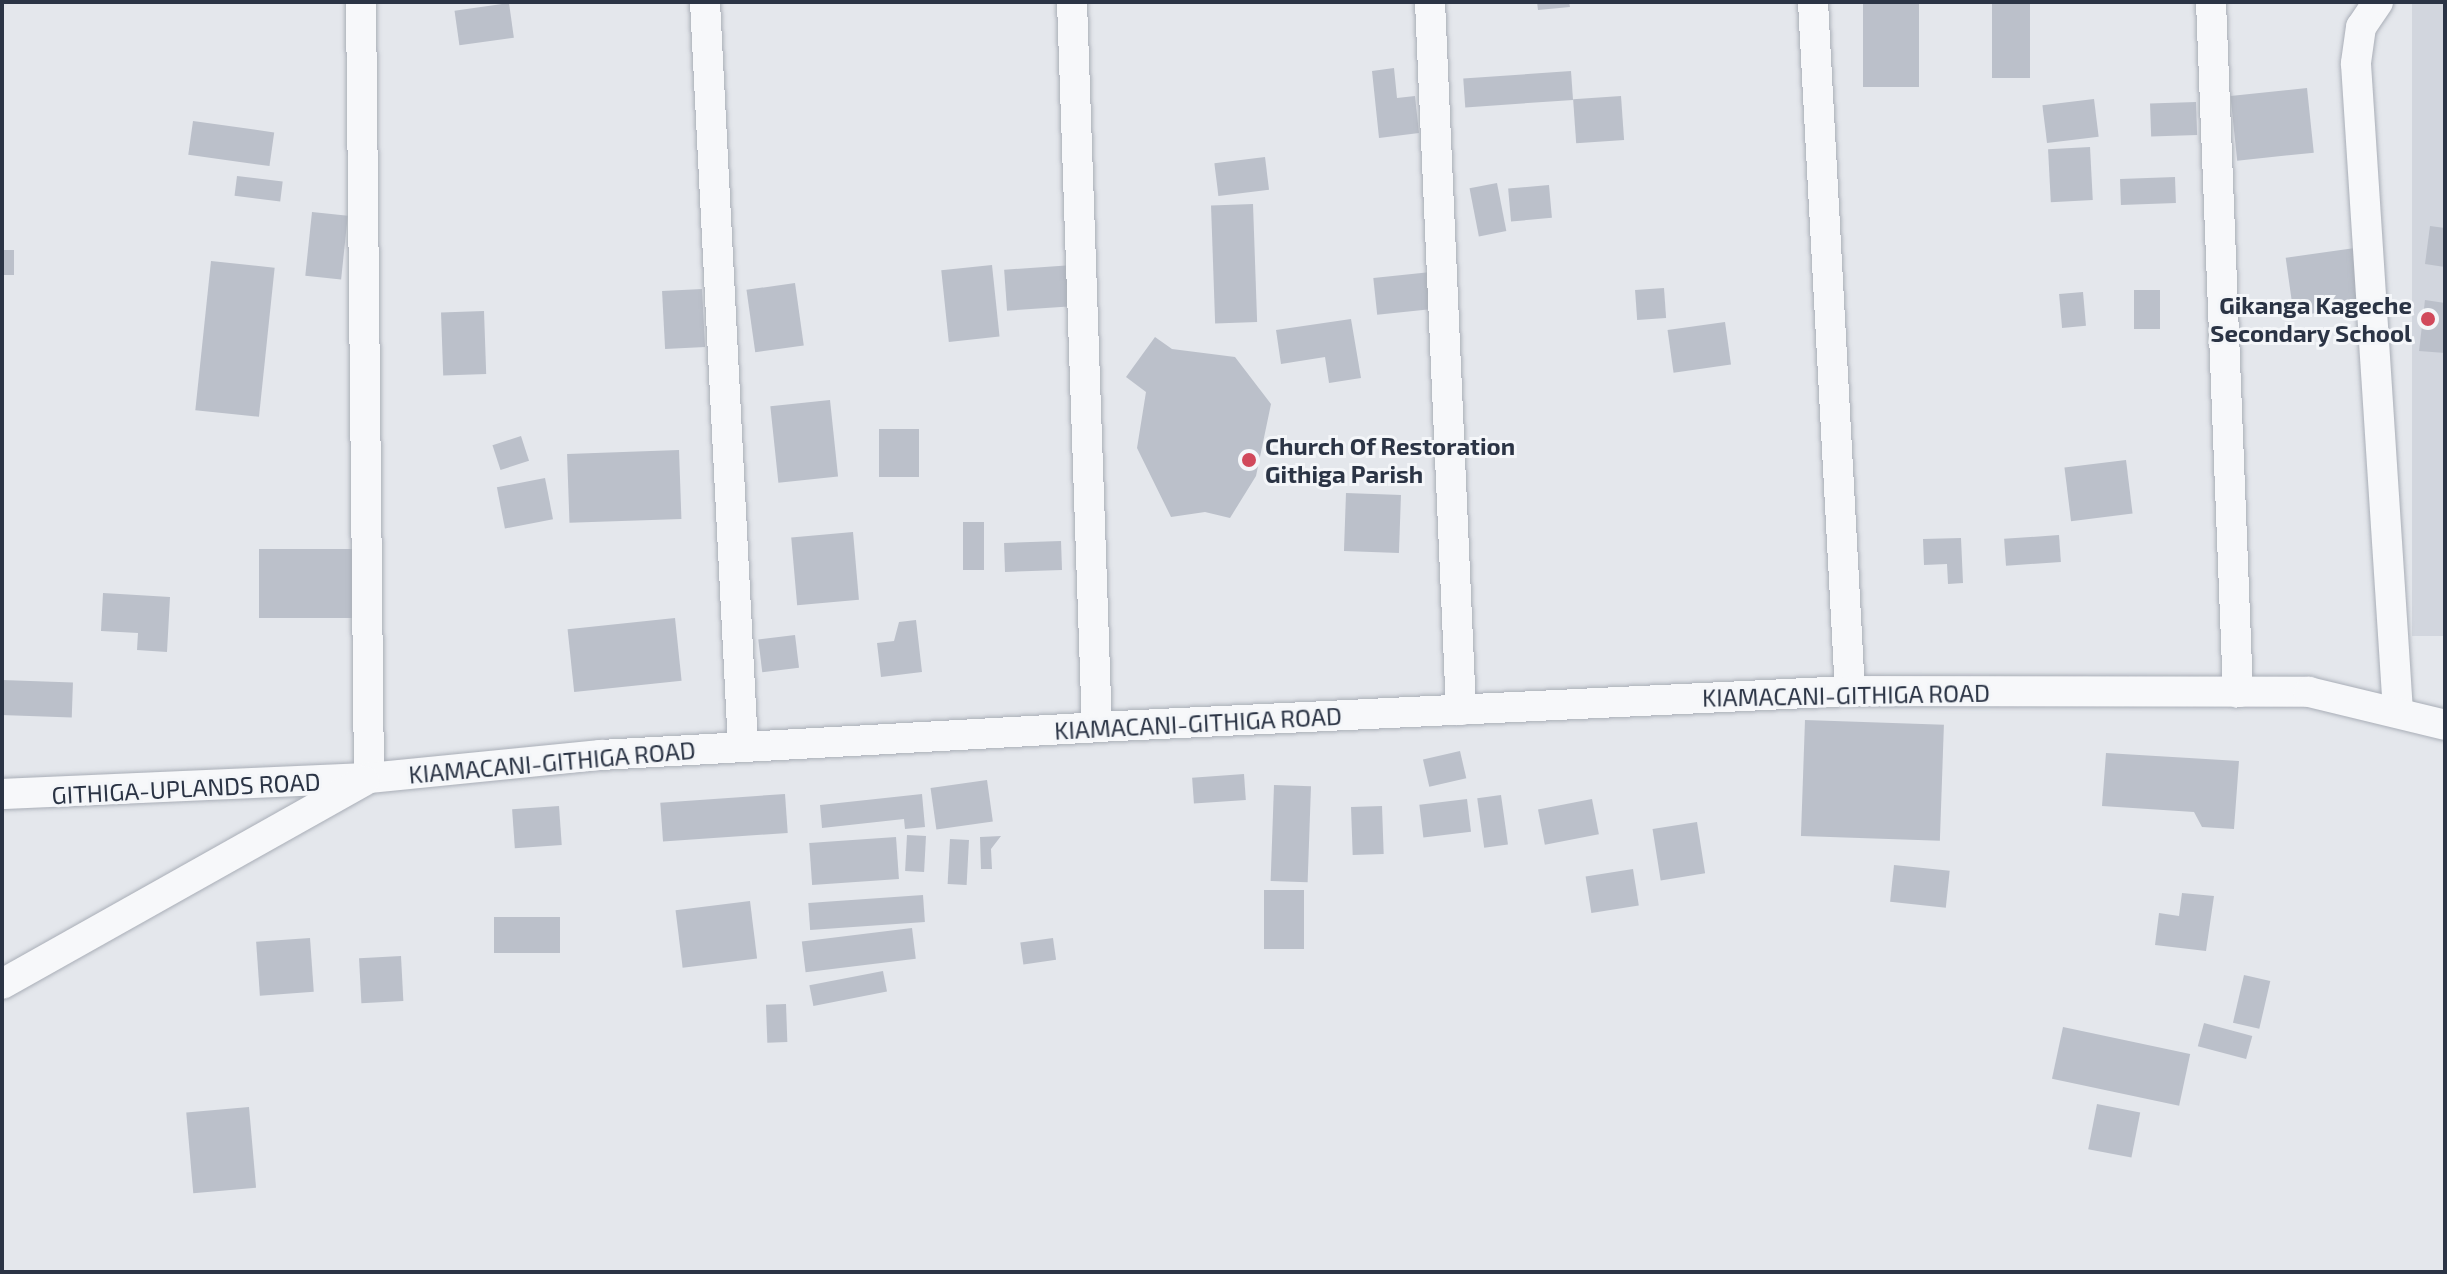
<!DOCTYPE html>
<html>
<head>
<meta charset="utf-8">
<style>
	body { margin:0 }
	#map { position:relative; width:2447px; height:1274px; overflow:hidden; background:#e4e7ec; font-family:"Exo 2",sans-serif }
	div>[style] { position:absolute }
	.built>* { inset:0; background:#d2d6de; transform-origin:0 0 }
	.building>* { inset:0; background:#bbc0ca; transform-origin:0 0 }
	.roads { filter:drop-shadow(0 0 2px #a9aeb7) drop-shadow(0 0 2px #a9aeb7) }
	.street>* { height:30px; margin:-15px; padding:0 15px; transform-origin:15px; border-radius:15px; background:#f7f8fa }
	.dots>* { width:22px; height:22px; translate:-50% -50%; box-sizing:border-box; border:4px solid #f4f6f9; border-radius:50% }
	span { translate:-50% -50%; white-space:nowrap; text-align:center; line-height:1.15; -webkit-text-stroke:6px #f4f6f9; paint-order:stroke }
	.poi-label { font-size:24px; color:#2b3445; font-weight:700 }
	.right { translate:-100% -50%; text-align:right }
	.left { translate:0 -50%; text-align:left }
	.street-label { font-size:24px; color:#2b3445 }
	.frame { position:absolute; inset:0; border:4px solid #2b3445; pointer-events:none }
</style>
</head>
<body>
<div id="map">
	<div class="built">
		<i style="left:2412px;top:2px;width:33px;height:634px"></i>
	</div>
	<div class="building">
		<i style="clip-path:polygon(1537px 2px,1569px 2px,1570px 7px,1538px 10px)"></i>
		<i style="left:1863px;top:2px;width:56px;height:85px"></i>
		<i style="left:1992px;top:2px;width:38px;height:76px"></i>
		<i style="left:509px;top:3px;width:35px;height:55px;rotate:82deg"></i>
		<i style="clip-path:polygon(1394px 68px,1397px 98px,1415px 96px,1419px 133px,1379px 138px,1372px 71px)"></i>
		<i style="left:1571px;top:71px;width:29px;height:108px;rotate:86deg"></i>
		<i style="left:2307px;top:88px;width:65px;height:77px;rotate:84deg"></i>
		<i style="left:1621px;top:96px;width:44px;height:48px;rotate:86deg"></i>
		<i style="left:2094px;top:99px;width:38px;height:52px;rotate:83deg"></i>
		<i style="left:2196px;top:102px;width:33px;height:46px;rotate:88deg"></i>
		<i style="left:193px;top:121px;width:82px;height:34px;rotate:8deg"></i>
		<i style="left:2090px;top:147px;width:53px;height:42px;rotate:87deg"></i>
		<i style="left:1265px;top:157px;width:33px;height:51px;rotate:83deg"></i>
		<i style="left:237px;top:176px;width:46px;height:20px;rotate:7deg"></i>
		<i style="left:2175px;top:177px;width:26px;height:55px;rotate:88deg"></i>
		<i style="left:1497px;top:183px;width:49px;height:28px;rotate:79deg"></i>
		<i style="left:1549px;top:185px;width:33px;height:41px;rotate:85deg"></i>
		<i style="left:1253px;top:204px;width:118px;height:42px;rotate:88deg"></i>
		<i style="left:312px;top:212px;width:36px;height:64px;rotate:6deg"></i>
		<i style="clip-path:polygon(2430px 226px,2445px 228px,2445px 267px,2425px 264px)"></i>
		<i style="left:2355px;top:248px;width:59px;height:70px;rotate:82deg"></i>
		<i style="left:2px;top:250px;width:12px;height:25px"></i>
		<i style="left:211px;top:261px;width:64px;height:150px;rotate:6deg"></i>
		<i style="left:992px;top:265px;width:72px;height:51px;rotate:84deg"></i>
		<i style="left:1073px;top:265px;width:41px;height:69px;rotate:86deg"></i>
		<i style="left:1431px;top:272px;width:37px;height:58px;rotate:84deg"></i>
		<i style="left:795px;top:283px;width:63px;height:49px;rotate:82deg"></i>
		<i style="left:1664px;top:288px;width:30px;height:29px;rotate:86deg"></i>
		<i style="left:702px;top:289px;width:58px;height:40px;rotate:87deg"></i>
		<i style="left:2134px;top:290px;width:26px;height:39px"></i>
		<i style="left:2083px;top:292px;width:34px;height:24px;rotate:85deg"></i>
		<i style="clip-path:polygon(2425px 300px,2445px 303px,2445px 353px,2419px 351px)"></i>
		<i style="left:484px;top:311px;width:63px;height:43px;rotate:88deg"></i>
		<i style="clip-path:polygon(1351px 319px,1361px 378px,1329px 383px,1325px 357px,1281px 364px,1276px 330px)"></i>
		<i style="left:1725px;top:322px;width:43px;height:58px;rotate:82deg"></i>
		<i style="clip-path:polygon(1155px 337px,1172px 349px,1235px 357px,1271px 404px,1256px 476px,1230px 518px,1205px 512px,1171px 517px,1137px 448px,1146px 392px,1126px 377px)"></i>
		<i style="left:830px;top:400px;width:77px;height:60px;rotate:84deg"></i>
		<i style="left:879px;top:429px;width:40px;height:48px"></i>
		<i style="left:521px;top:436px;width:26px;height:30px;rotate:72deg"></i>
		<i style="left:679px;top:450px;width:69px;height:112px;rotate:88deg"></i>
		<i style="left:2126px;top:460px;width:54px;height:62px;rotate:83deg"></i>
		<i style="left:545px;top:478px;width:42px;height:49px;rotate:79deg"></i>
		<i style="left:1346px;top:493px;width:55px;height:58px;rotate:2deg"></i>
		<i style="left:963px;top:522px;width:21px;height:48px"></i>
		<i style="left:853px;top:532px;width:68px;height:62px;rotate:85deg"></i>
		<i style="left:2059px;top:535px;width:27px;height:55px;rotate:86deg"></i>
		<i style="clip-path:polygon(1961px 538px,1963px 583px,1948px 584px,1947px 564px,1924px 565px,1923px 539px)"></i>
		<i style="left:1061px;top:541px;width:29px;height:57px;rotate:88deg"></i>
		<i style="left:259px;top:549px;width:98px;height:69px"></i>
		<i style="clip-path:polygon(103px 593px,170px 597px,167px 652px,137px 650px,138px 633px,101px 631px)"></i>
		<i style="left:675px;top:618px;width:63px;height:108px;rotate:84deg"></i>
		<i style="clip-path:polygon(916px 620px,922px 672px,881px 677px,877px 643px,894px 641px,899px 622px)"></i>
		<i style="left:795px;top:635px;width:33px;height:37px;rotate:83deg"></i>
		<i style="left:2px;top:680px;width:71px;height:35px;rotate:2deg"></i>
		<i style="left:1805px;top:720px;width:139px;height:116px;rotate:2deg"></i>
		<i style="left:1460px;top:751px;width:28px;height:38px;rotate:77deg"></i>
		<i style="clip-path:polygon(2106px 753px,2239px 761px,2234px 829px,2202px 827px,2194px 812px,2102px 806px)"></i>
		<i style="left:1244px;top:774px;width:26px;height:52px;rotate:86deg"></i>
		<i style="left:987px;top:780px;width:42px;height:57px;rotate:82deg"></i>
		<i style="left:1274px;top:785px;width:37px;height:96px;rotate:2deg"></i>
		<i style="left:785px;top:794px;width:39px;height:125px;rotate:86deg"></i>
		<i style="clip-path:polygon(922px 794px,925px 827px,905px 829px,904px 819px,822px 828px,820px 805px)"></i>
		<i style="left:1501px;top:795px;width:50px;height:24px;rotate:82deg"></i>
		<i style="left:1467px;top:799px;width:33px;height:48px;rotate:83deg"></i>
		<i style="left:1592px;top:799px;width:36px;height:55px;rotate:79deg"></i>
		<i style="left:559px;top:806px;width:39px;height:47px;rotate:86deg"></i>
		<i style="left:1382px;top:806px;width:48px;height:31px;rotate:88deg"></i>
		<i style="left:1697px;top:822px;width:52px;height:45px;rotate:81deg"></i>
		<i style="left:907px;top:835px;width:19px;height:36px;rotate:3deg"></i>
		<i style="clip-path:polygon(1001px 836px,991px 849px,992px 869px,981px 869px,980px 837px)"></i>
		<i style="left:896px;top:837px;width:42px;height:87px;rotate:86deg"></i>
		<i style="left:950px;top:839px;width:19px;height:45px;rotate:3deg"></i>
		<i style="left:1894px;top:865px;width:56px;height:37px;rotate:6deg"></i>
		<i style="left:1633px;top:869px;width:37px;height:48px;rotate:81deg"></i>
		<i style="left:1304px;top:890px;width:59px;height:40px;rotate:90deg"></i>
		<i style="clip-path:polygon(2182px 893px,2214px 896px,2206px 951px,2155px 945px,2159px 913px,2179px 916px)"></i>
		<i style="left:923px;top:895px;width:27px;height:115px;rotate:86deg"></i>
		<i style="left:750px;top:901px;width:58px;height:75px;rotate:83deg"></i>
		<i style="left:560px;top:917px;width:36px;height:66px;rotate:90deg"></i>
		<i style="left:912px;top:928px;width:31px;height:111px;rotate:83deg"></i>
		<i style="left:310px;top:938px;width:54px;height:54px;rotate:86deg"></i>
		<i style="left:1053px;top:938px;width:22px;height:33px;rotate:82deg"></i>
		<i style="left:401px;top:956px;width:45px;height:42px;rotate:87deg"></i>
		<i style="left:883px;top:971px;width:21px;height:75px;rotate:79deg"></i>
		<i style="left:2244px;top:975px;width:27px;height:49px;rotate:13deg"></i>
		<i style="left:786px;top:1004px;width:38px;height:20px;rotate:88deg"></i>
		<i style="left:2204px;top:1023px;width:50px;height:24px;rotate:15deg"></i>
		<i style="left:2063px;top:1027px;width:130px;height:53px;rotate:12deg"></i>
		<i style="left:2097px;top:1104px;width:44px;height:46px;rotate:11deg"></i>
		<i style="left:249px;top:1107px;width:81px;height:63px;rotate:85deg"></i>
	</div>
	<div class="roads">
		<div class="street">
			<i style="left:361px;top:2px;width:776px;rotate:89.41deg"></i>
			<i style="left:705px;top:2px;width:746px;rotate:87.08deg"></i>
			<i style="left:1072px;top:2px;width:725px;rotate:88.03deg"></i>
			<i style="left:1430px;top:2px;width:709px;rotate:87.49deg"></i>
			<i style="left:1813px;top:2px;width:690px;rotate:86.93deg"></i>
			<i style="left:2211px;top:2px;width:691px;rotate:87.76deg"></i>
			<i style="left:2378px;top:2px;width:30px;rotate:124deg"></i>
			<i style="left:2361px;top:27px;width:37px;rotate:98deg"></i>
			<i style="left:2356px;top:64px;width:648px;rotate:86.29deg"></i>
			<i style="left:2px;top:794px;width:367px;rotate:-2.5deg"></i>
			<i style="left:369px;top:778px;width:233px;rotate:-5.7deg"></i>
			<i style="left:601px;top:755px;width:497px;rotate:-3.2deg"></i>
			<i style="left:1097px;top:727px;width:754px;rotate:-2.74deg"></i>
			<i style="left:1850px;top:691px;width:459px;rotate:0.1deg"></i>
			<i style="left:2309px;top:692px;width:140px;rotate:13.6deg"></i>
			<i style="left:2px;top:984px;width:415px;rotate:-29.3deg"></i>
		</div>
	</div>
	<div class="dots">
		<i style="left:2428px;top:319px;background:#d1495b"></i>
		<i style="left:1249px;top:460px;background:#d1495b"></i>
	</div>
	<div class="poi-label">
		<span class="right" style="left:2412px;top:319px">Gikanga Kageche<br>Secondary School</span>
		<span class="left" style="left:1265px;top:460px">Church Of Restoration<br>Githiga Parish</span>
	</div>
	<div class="street-label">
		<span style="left:1846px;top:695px;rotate:-1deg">KIAMACANI-GITHIGA ROAD</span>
		<span style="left:1198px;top:723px;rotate:-3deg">KIAMACANI-GITHIGA ROAD</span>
		<span style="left:552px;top:762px;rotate:-5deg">KIAMACANI-GITHIGA ROAD</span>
		<span style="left:186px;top:788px;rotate:-3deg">GITHIGA-UPLANDS ROAD</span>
	</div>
	<div class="frame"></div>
</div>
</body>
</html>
